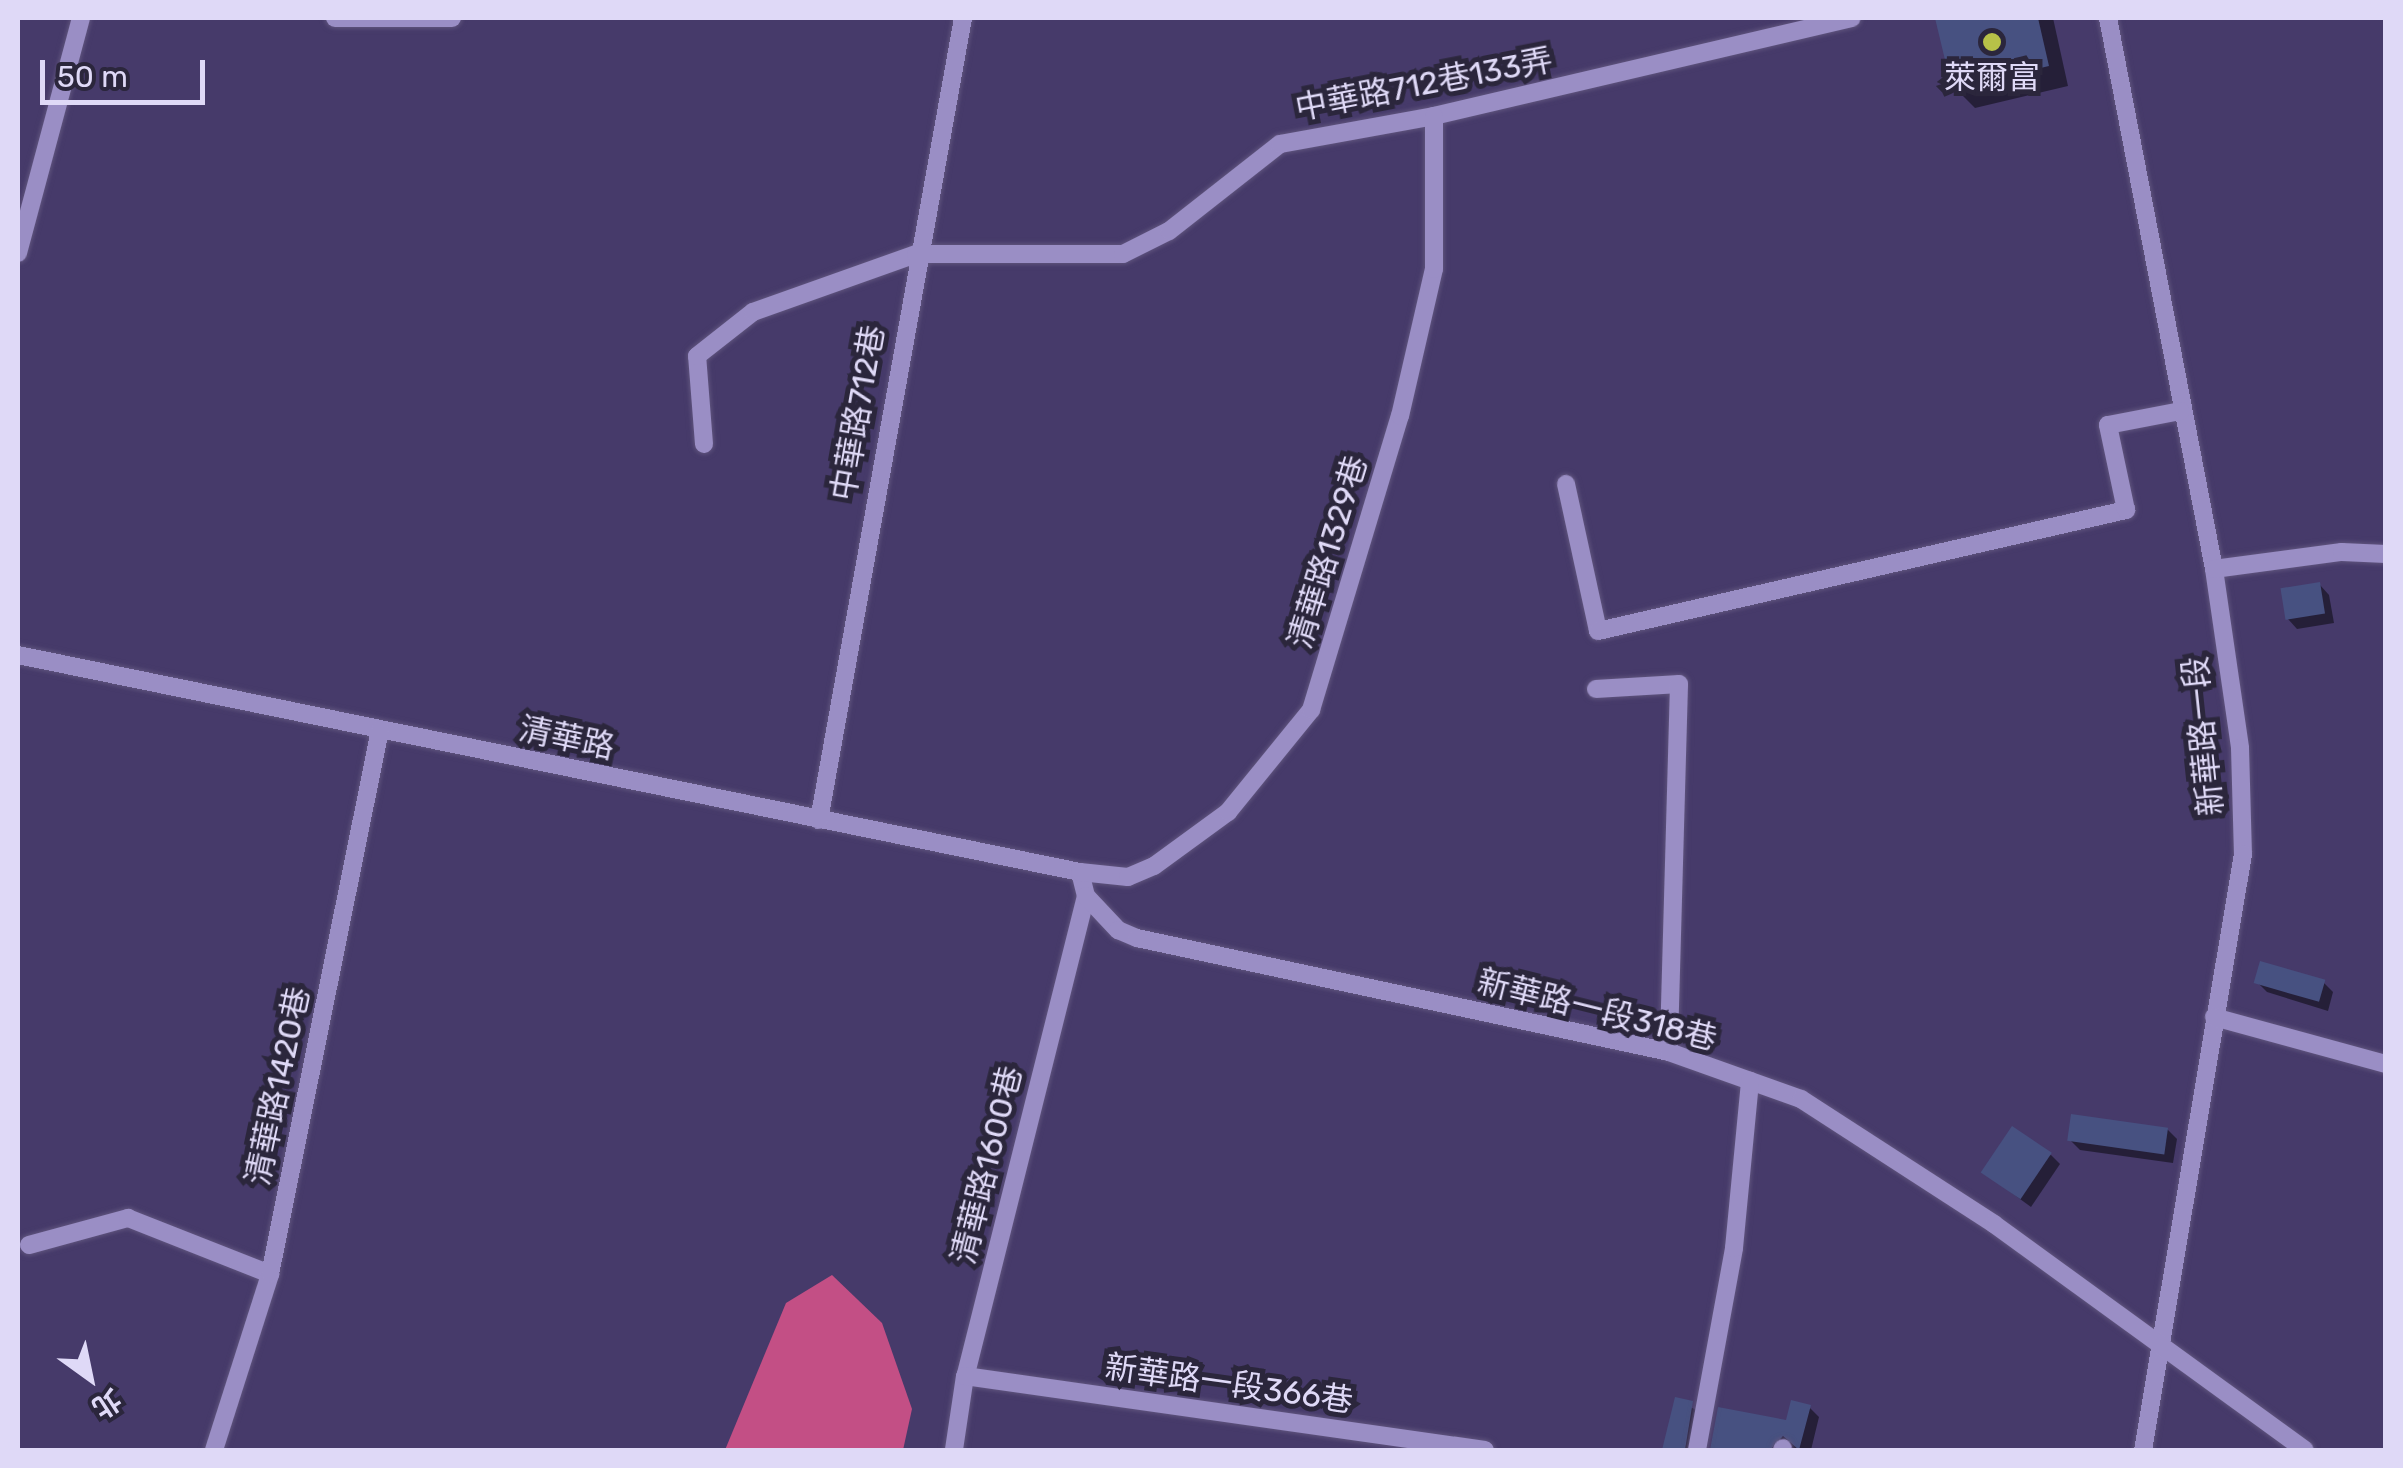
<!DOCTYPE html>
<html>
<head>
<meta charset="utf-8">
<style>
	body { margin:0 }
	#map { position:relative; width:2403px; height:1468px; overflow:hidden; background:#463a6a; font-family:Rubik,"Noto Sans TC",sans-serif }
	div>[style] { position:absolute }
	.water>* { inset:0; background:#c34f85 }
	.shadow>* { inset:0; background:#0007 }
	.building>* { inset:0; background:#475181; transform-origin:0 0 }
	.roads { filter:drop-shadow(0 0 2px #5f547d) drop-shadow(0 0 2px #5f547d) }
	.minor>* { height:18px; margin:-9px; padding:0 9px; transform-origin:9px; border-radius:9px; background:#9a8ec5 }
	.dots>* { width:28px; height:28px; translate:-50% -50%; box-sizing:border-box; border:5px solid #2b263c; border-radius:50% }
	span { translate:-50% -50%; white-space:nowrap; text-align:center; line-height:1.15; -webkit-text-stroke:10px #2b263c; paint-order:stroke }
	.poi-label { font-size:32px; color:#dfd9f7 }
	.street-label { font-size:32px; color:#dfd9f7 }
	.frame { position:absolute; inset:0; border:20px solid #dfd9f7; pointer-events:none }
	.north { position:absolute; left:40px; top:1328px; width:100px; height:100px; -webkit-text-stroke:8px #2b263c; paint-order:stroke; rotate:147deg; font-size:28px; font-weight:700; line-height:40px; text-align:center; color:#dfd9f7 }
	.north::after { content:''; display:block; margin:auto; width:35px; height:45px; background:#dfd9f7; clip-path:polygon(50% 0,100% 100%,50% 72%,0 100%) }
	.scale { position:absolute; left:40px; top:60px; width:165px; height:45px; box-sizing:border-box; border:5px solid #dfd9f7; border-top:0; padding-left:12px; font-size:30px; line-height:35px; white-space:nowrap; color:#dfd9f7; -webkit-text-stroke:8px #2b263c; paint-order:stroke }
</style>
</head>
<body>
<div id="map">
	<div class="water">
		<i style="clip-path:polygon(832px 1275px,882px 1323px,912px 1409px,903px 1450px,725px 1450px,786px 1303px)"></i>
	</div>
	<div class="shadow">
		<i style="clip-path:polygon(1938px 18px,2053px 18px,2068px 86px,1975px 108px,1954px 87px)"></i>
		<i style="clip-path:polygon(2320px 585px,2329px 595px,2334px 623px,2297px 629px,2288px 619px)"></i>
		<i style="clip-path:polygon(2257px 982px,2323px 982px,2333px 992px,2328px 1011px,2267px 992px)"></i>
		<i style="clip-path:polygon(2167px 1129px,2177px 1139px,2173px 1163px,2080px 1150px,2070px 1140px)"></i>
		<i style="clip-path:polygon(2051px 1155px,2060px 1164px,2031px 1207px,1983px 1172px)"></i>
		<i style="clip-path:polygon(1677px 1400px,1702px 1413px,1695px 1450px,1665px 1450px)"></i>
		<i style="clip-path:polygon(1809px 1407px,1819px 1417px,1811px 1450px,1712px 1450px,1720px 1410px,1788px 1423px)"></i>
	</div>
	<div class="building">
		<i style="clip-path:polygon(1935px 18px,2038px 18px,2049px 66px,1952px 89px)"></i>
		<i style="left:2320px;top:582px;width:32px;height:40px;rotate:81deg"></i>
		<i style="left:2260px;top:961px;width:68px;height:23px;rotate:16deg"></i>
		<i style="left:2071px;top:1114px;width:98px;height:27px;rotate:8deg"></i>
		<i style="left:2012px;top:1126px;width:48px;height:56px;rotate:34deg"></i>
		<i style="clip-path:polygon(1675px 1397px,1693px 1401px,1685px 1450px,1662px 1450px)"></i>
		<i style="clip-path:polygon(1791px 1400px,1811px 1405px,1799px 1450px,1783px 1436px,1770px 1450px,1710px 1450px,1718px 1407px,1786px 1420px)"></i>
	</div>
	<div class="roads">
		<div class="minor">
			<i style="left:335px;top:18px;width:117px"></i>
			<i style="left:2108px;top:18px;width:561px;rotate:79.11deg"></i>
			<i style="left:2214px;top:569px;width:181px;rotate:81.7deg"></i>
			<i style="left:2240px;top:748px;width:106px;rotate:88.4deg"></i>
			<i style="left:2243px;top:854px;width:604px;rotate:99.52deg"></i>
			<i style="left:18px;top:253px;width:243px;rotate:-75deg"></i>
			<i style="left:704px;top:444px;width:88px;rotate:-94.5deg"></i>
			<i style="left:697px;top:356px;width:71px;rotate:-38.2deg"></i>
			<i style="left:753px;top:312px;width:173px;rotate:-19.6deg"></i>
			<i style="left:916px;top:254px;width:207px"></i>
			<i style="left:1123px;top:254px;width:51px;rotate:-26.6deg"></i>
			<i style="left:1169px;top:231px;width:141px;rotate:-38.1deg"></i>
			<i style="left:1280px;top:144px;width:157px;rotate:-10.3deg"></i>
			<i style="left:1434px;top:116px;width:429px;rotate:-13.2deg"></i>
			<i style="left:1566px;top:484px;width:150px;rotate:77.7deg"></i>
			<i style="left:1598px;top:631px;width:542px;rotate:-12.91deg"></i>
			<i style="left:2126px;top:510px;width:87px;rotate:-102deg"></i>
			<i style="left:2108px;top:425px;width:74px;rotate:-10.9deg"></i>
			<i style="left:2214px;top:569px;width:129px;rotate:-7.6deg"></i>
			<i style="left:2342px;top:552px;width:44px;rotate:2.6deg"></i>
			<i style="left:18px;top:655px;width:1084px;rotate:11.55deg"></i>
			<i style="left:1080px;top:872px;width:25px;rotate:76deg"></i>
			<i style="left:1086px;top:896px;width:495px;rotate:104.1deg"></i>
			<i style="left:965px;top:1376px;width:75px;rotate:98.5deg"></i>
			<i style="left:1596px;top:689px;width:83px;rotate:-3.4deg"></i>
			<i style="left:1679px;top:684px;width:368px;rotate:91.6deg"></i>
			<i style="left:819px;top:820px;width:815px;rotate:-79.82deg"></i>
			<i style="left:1080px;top:872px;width:48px;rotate:5.9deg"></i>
			<i style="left:1128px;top:877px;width:28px;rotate:-23deg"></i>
			<i style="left:1154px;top:866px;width:92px;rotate:-36.1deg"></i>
			<i style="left:1228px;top:812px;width:132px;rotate:-50.9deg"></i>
			<i style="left:1311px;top:710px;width:307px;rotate:-73.2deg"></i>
			<i style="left:1400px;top:416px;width:151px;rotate:-77deg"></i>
			<i style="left:1434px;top:269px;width:153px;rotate:-90deg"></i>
			<i style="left:1086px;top:896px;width:47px;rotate:46.7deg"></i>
			<i style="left:1118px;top:930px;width:21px;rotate:23deg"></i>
			<i style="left:1137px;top:938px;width:544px;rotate:12.09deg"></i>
			<i style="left:1669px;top:1052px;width:140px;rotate:19.6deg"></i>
			<i style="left:1801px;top:1099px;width:230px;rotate:32.9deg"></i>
			<i style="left:1994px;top:1224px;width:384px;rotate:36deg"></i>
			<i style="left:2214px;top:1017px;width:178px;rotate:15.3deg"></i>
			<i style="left:29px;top:1245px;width:103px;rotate:-15.3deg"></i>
			<i style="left:128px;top:1218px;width:153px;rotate:21.5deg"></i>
			<i style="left:965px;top:1376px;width:525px;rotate:8.1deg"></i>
			<i style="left:214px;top:1450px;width:185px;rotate:-72.3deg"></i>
			<i style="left:270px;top:1274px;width:555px;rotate:-78.57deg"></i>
			<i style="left:1697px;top:1450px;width:205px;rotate:-79.6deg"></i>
			<i style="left:1734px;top:1248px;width:168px;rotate:-84.5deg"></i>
			<i style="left:1782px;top:1450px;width:2px;rotate:-63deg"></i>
		</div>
	</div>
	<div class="dots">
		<i style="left:1992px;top:42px;background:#b7c148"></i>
	</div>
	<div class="poi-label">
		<span style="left:1992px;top:77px">萊爾富</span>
	</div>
	<div class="street-label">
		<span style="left:1424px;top:84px;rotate:-11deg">中華路712巷133弄</span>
		<span style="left:858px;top:413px;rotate:-80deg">中華路712巷</span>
		<span style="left:1328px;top:552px;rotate:-73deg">清華路1329巷</span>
		<span style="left:2203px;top:736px;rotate:-96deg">新華路一段</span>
		<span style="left:567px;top:738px;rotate:12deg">清華路</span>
		<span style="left:1597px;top:1010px;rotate:14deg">新華路一段318巷</span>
		<span style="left:278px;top:1086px;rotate:-78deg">清華路1420巷</span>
		<span style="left:987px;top:1165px;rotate:-76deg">清華路1600巷</span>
		<span style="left:1229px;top:1384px;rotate:8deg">新華路一段366巷</span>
	</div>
	<div class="frame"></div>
	<div class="north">北</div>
	<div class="scale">50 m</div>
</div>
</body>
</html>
